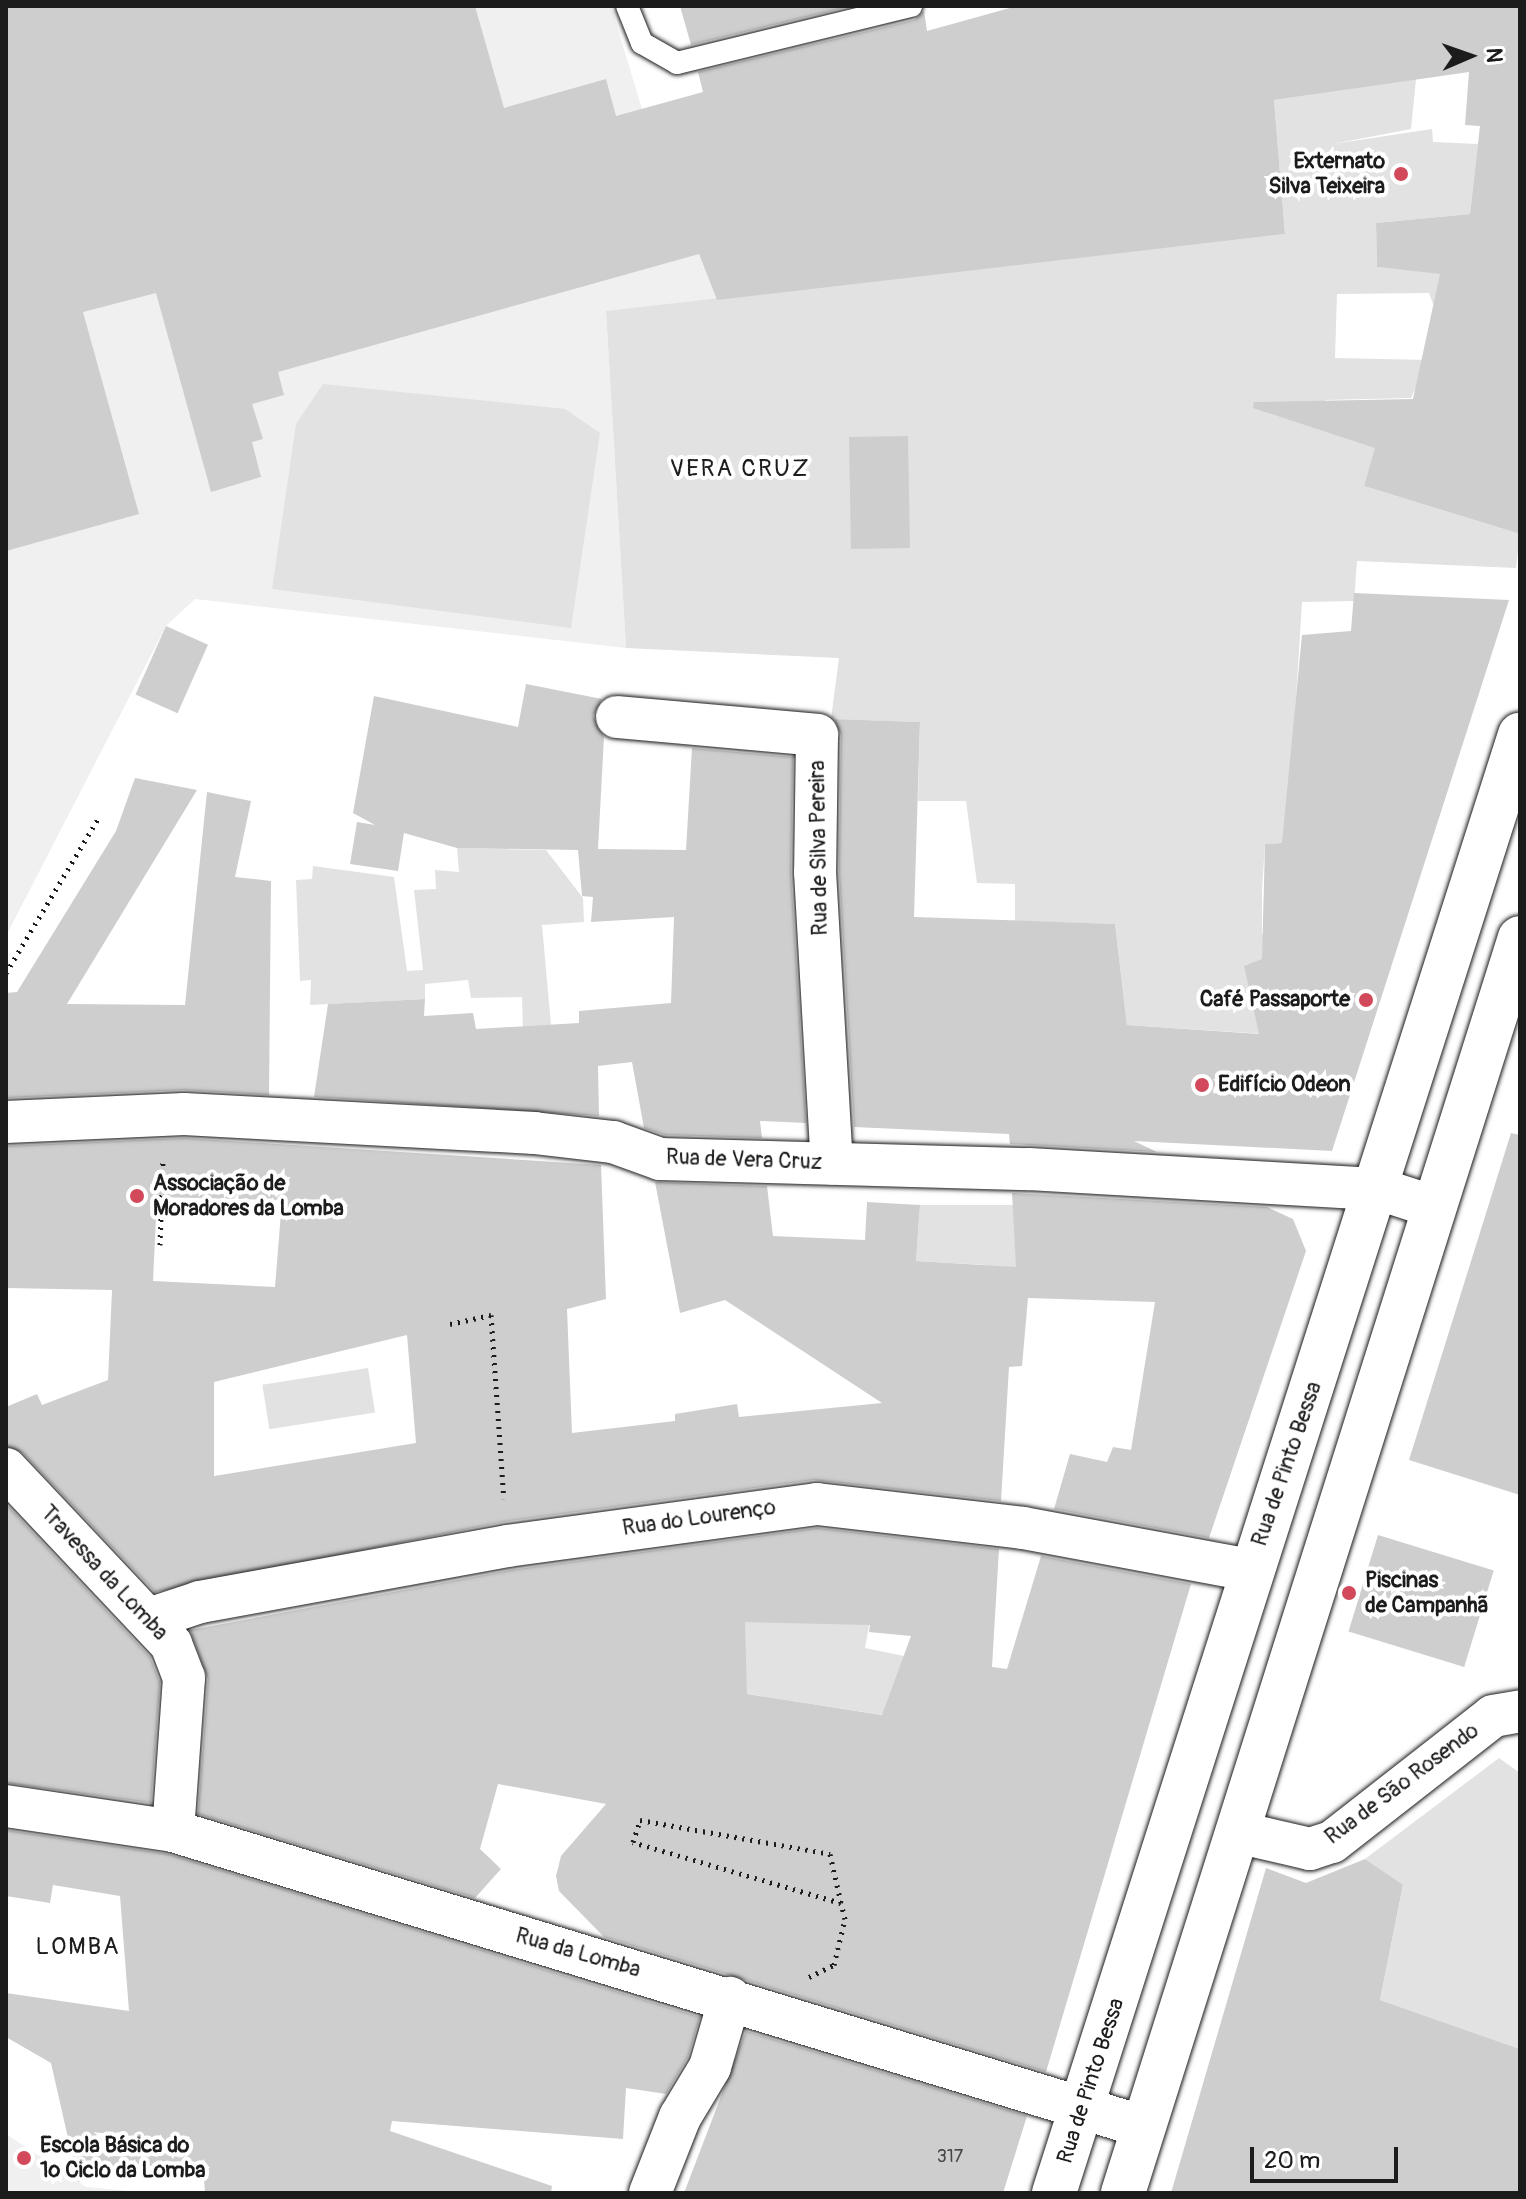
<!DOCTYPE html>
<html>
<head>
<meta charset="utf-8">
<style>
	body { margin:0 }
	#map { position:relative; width:1526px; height:2199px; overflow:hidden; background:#fff; font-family:Pangolin,sans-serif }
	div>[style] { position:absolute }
	.built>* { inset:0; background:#f0f0f0 }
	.green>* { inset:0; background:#e2e2e2; transform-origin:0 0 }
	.building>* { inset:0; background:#cecece; transform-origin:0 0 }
	.path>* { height:5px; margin-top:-2.5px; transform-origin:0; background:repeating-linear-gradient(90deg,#1c1c1c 0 2px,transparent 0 8px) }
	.roads { filter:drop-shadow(0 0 2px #1c1c1c) drop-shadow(0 0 2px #1c1c1c) }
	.service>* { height:22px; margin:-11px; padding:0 11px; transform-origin:11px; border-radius:11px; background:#fff }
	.minor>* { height:42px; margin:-21px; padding:0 21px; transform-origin:21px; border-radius:21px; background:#fff }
	.tertiary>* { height:44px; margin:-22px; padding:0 22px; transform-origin:22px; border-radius:22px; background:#fff }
	.dots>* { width:22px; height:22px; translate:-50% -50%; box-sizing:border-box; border:4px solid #fff; border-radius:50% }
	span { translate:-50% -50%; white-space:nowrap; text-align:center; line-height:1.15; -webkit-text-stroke:8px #fff; paint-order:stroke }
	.number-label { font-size:18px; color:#484848 }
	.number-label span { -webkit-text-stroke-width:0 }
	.poi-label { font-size:22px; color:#1c1c1c; font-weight:700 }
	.right { translate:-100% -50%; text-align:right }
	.left { translate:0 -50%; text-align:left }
	.street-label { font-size:22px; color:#1c1c1c }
	.neighbourhood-label { font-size:24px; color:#1c1c1c; letter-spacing:2px }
	.frame { position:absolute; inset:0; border:8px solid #1c1c1c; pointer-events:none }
	.north { position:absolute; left:1430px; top:16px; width:80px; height:80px; -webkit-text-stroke:6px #fff; paint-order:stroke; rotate:88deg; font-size:22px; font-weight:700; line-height:32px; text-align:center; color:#1c1c1c }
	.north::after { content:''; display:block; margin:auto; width:28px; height:36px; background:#1c1c1c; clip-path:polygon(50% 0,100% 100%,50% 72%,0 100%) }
	.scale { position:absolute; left:1250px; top:2147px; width:148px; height:36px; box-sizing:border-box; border:4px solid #1c1c1c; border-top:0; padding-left:10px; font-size:24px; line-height:28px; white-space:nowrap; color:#1c1c1c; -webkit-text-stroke:6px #fff; paint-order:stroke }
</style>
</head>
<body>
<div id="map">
	<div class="built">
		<i style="clip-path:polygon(6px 6px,611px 6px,642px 109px,717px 300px,606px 311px,626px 648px,195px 599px,166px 626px,6px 936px)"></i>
		<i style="clip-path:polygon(6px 2134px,86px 2187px,152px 2193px,6px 2193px)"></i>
	</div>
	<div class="green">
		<i style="clip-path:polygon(1416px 79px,1411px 129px,1333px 144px,1432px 129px,1433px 142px,1478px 144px,1470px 214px,1376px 223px,1377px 267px,1444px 274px,1446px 307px,1433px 304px,1429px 293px,1337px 294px,1335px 358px,1429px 360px,1411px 398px,1325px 400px,1320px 429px,1387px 412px,1364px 486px,1520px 534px,1516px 568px,1357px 561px,1354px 601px,1302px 602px,1287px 843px,1265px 844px,1262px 890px,1262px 934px,1288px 936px,1281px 962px,1257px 961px,1245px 971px,1265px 1034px,1127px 1025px,1115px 924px,1015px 921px,1015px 884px,977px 883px,966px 801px,918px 801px,920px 722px,831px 719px,839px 658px,626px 648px,606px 311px,1285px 234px,1274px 100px)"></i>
		<i style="clip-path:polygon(323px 384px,565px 409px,600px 433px,571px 628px,272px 589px,296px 424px)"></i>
		<i style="clip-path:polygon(457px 848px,546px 850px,583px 898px,584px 922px,542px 925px,551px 1025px,523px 1034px,522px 997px,471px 998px,468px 980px,425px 984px,425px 999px,310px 1005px,311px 980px,300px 981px,296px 880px,312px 879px,313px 866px,394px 877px,407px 971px,423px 970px,414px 890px,436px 889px,435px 870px,459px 872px)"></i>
		<i style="clip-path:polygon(920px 1205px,1013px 1205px,1029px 1283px,986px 1265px,916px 1261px)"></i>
		<i style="left:368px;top:1368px;width:45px;height:107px;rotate:81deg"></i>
		<i style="clip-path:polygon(744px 1601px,794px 1623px,870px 1621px,865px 1648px,904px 1656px,1020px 1736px,644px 1678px)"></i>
		<i style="clip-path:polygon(1499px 1758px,1520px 1773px,1520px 2049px,1380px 2000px,1403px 1886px,1365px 1859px)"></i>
	</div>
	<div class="building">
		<i style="clip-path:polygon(6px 6px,475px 6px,504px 108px,606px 79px,616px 116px,703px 92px,698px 72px,914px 20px,924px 11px,927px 31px,1017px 6px,1520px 6px,1520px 534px,1364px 486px,1375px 448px,1253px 408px,1254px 402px,1413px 399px,1440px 274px,1377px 267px,1376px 223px,1470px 214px,1480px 126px,1465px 125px,1469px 72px,1274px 100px,1285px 234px,717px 300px,699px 254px,278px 372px,284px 395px,252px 404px,263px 439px,252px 442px,261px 477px,211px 492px,156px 293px,83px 312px,139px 514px,6px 551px)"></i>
		<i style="clip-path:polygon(680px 6px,852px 6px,691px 45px)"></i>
		<i style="left:908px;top:436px;width:112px;height:59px;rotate:89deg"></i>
		<i style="clip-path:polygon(1354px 593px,1509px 600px,1332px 1151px,1134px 1141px,1157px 1152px,1010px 1144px,1009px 1134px,854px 1127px,839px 871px,841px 735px,834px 719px,920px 722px,914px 917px,1115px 924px,1127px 1025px,1259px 1034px,1244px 966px,1262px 959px,1265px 844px,1282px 843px,1302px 635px,1351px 631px)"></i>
		<i style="left:166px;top:626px;width:46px;height:75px;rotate:24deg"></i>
		<i style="clip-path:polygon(526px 684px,602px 699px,593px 716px,604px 737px,598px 849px,686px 850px,692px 748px,793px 757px,791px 873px,806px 1123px,760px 1121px,762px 1138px,665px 1135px,644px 1128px,632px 1062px,598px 1066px,599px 1116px,314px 1097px,328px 1004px,425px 999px,424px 1016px,473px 1013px,476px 1029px,579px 1023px,579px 1011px,671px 1003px,674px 917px,591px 922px,593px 897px,582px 896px,578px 850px,457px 848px,404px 833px,398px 871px,350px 864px,357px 822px,375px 825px,353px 813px,374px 696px,518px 727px)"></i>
		<i style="clip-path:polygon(135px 778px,197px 790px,67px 1004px,185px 1005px,207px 792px,251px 801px,235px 877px,271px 881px,269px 1095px,183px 1090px,6px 1098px,6px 993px,17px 992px,116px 831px)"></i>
		<i style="clip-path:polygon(1511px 1133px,1520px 1135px,1520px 1495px,1409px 1460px)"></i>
		<i style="clip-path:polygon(evenodd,184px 1138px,601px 1165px,606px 1299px,567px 1309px,572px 1433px,675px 1421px,675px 1414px,737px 1404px,739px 1417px,882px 1403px,725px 1300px,680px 1313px,655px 1182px,767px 1186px,773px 1236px,865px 1240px,867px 1202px,920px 1205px,916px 1261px,1016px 1267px,1012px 1193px,1267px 1207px,1293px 1219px,1306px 1251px,1209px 1538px,1054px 1509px,1070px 1454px,1107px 1462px,1113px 1447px,1131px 1450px,1155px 1302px,1028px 1298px,1022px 1366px,1009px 1367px,1001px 1501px,814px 1480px,503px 1522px,155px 1592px,23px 1453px,6px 1446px,6px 1407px,37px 1394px,42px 1405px,108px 1380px,112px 1290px,6px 1288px,6px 1146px,184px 1138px,157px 1197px,282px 1200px,275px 1287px,153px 1281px,157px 1197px,184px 1138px,407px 1335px,416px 1443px,214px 1476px,214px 1382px,407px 1335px)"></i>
		<i style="clip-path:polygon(6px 1504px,150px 1657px,160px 1682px,151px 1803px,6px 1783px)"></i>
		<i style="clip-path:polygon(evenodd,817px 1528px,999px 1549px,992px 1667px,1007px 1669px,1041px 1556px,1191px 1584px,1046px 2072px,604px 1937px,559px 1891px,556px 1876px,561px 1856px,606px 1804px,498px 1784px,480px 1849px,501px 1869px,475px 1898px,198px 1814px,208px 1679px,190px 1630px,511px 1570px,817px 1528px,745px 1622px,870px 1625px,869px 1632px,911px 1636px,882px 1715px,747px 1694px,745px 1622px)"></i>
		<i style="left:1378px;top:1535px;width:121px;height:101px;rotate:17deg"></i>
		<i style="clip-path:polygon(6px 1830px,168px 1854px,700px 2017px,688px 2057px,666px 2094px,626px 2088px,623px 2139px,392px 2121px,390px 2131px,552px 2186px,551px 2193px,205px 2193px,203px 2166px,140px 2166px,78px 2182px,51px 2063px,6px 2037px,6px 1993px,129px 2011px,120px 1896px,53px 1885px,50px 1903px,6px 1896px)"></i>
		<i style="clip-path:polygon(1365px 1859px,1403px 1885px,1380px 2000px,1520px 2049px,1520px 2193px,1171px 2193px,1266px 1868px,1306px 1883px)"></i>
		<i style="clip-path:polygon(746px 2031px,1027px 2116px,1003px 2193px,684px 2193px)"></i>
	</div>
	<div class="path">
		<i style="left:6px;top:973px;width:182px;rotate:-59.2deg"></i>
		<i style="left:160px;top:1245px;width:86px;rotate:-88deg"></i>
		<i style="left:450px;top:1324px;width:42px;rotate:-12.4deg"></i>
		<i style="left:491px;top:1315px;width:184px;rotate:86deg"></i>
		<i style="left:640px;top:1820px;width:193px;rotate:10.1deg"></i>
		<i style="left:830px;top:1854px;width:50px;rotate:77.3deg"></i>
		<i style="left:841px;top:1903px;width:217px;rotate:-163.7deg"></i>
		<i style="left:633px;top:1842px;width:23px;rotate:-72deg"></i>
		<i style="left:809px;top:1977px;width:28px;rotate:-26deg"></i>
		<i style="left:834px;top:1965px;width:47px;rotate:-76.6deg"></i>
		<i style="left:845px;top:1919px;width:16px;rotate:-104deg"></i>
	</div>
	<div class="roads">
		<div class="service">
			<i style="left:627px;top:6px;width:40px;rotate:68deg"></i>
			<i style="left:642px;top:43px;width:40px;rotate:29.7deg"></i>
			<i style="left:677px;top:63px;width:241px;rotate:-13.7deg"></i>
		</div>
		<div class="minor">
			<i style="left:617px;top:717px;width:201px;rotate:5.1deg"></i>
			<i style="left:817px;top:735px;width:137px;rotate:90.8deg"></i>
			<i style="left:815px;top:872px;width:292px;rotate:86.7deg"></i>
			<i style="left:6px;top:1122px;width:178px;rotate:-2.6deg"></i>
			<i style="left:184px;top:1114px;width:351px;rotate:3.1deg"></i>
			<i style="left:534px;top:1133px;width:80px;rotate:6.5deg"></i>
			<i style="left:613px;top:1142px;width:50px;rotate:19.9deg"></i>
			<i style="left:660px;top:1159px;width:369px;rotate:1.6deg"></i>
			<i style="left:1029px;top:1169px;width:351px;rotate:3.3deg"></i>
			<i style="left:1379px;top:1189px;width:58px;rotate:18.1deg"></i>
			<i style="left:6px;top:1469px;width:241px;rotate:46.7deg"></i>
			<i style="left:171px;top:1644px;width:36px;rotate:69deg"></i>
			<i style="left:184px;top:1678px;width:153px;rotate:94.1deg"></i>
			<i style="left:152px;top:1618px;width:51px;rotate:-18.4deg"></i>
			<i style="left:200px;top:1602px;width:312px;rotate:-10.3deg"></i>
			<i style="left:507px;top:1546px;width:313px;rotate:-7.7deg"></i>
			<i style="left:817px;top:1504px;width:207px;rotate:6.6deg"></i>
			<i style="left:1023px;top:1528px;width:230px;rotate:10.5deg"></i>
			<i style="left:6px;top:1806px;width:169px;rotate:8.5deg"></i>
			<i style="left:173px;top:1831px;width:1015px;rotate:16.95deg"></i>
			<i style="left:1237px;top:1832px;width:75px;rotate:13.1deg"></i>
			<i style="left:1310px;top:1849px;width:23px;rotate:-18deg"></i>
			<i style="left:1332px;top:1842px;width:204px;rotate:-38deg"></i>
			<i style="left:1493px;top:1716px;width:27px;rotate:-10deg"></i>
			<i style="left:650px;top:2193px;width:82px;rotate:-68.5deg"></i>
			<i style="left:680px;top:2117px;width:58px;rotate:-59deg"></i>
			<i style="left:710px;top:2067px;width:72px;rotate:-73.8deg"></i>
		</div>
		<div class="tertiary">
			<i style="left:1054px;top:2193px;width:1531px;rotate:-72.28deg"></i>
			<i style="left:1123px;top:2193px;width:1316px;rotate:-72.45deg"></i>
		</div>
	</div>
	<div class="dots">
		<i style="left:1401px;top:174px;background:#d1495b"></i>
		<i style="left:1366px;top:1000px;background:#d1495b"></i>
		<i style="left:1202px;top:1085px;background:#d1495b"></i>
		<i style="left:137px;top:1196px;background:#d1495b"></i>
		<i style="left:1349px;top:1593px;background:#d1495b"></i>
		<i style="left:24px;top:2158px;background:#d1495b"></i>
	</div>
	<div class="number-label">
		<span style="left:950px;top:2157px">317</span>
	</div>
	<div class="poi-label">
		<span class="right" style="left:1385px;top:174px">Externato<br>Silva Teixeira</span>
		<span class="right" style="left:1350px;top:1000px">Café Passaporte</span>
		<span class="left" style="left:1218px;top:1085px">Edifício Odeon</span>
		<span class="left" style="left:153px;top:1196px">Associação de<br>Moradores da Lomba</span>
		<span class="left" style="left:1365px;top:1593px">Piscinas<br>de Campanhã</span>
		<span class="left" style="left:40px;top:2158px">Escola Básica do<br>1º Ciclo da Lomba</span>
	</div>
	<div class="street-label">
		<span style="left:819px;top:848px;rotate:-91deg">Rua de Silva Pereira</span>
		<span style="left:744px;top:1160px;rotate:2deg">Rua de Vera Cruz</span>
		<span style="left:1287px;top:1464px;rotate:-71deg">Rua de Pinto Bessa</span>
		<span style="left:699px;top:1518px;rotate:-8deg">Rua do Lourenço</span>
		<span style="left:104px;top:1573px;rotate:47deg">Travessa da Lomba</span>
		<span style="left:1402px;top:1784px;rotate:-37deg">Rua de São Rosendo</span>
		<span style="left:578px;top:1953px;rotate:16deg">Rua da Lomba</span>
		<span style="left:1091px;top:2081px;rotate:-72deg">Rua de Pinto Bessa</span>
	</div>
	<div class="neighbourhood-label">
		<span style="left:740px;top:469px">VERA CRUZ</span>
		<span style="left:78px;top:1947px">LOMBA</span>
	</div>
	<div class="frame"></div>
	<div class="north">N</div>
	<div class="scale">20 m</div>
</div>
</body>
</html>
